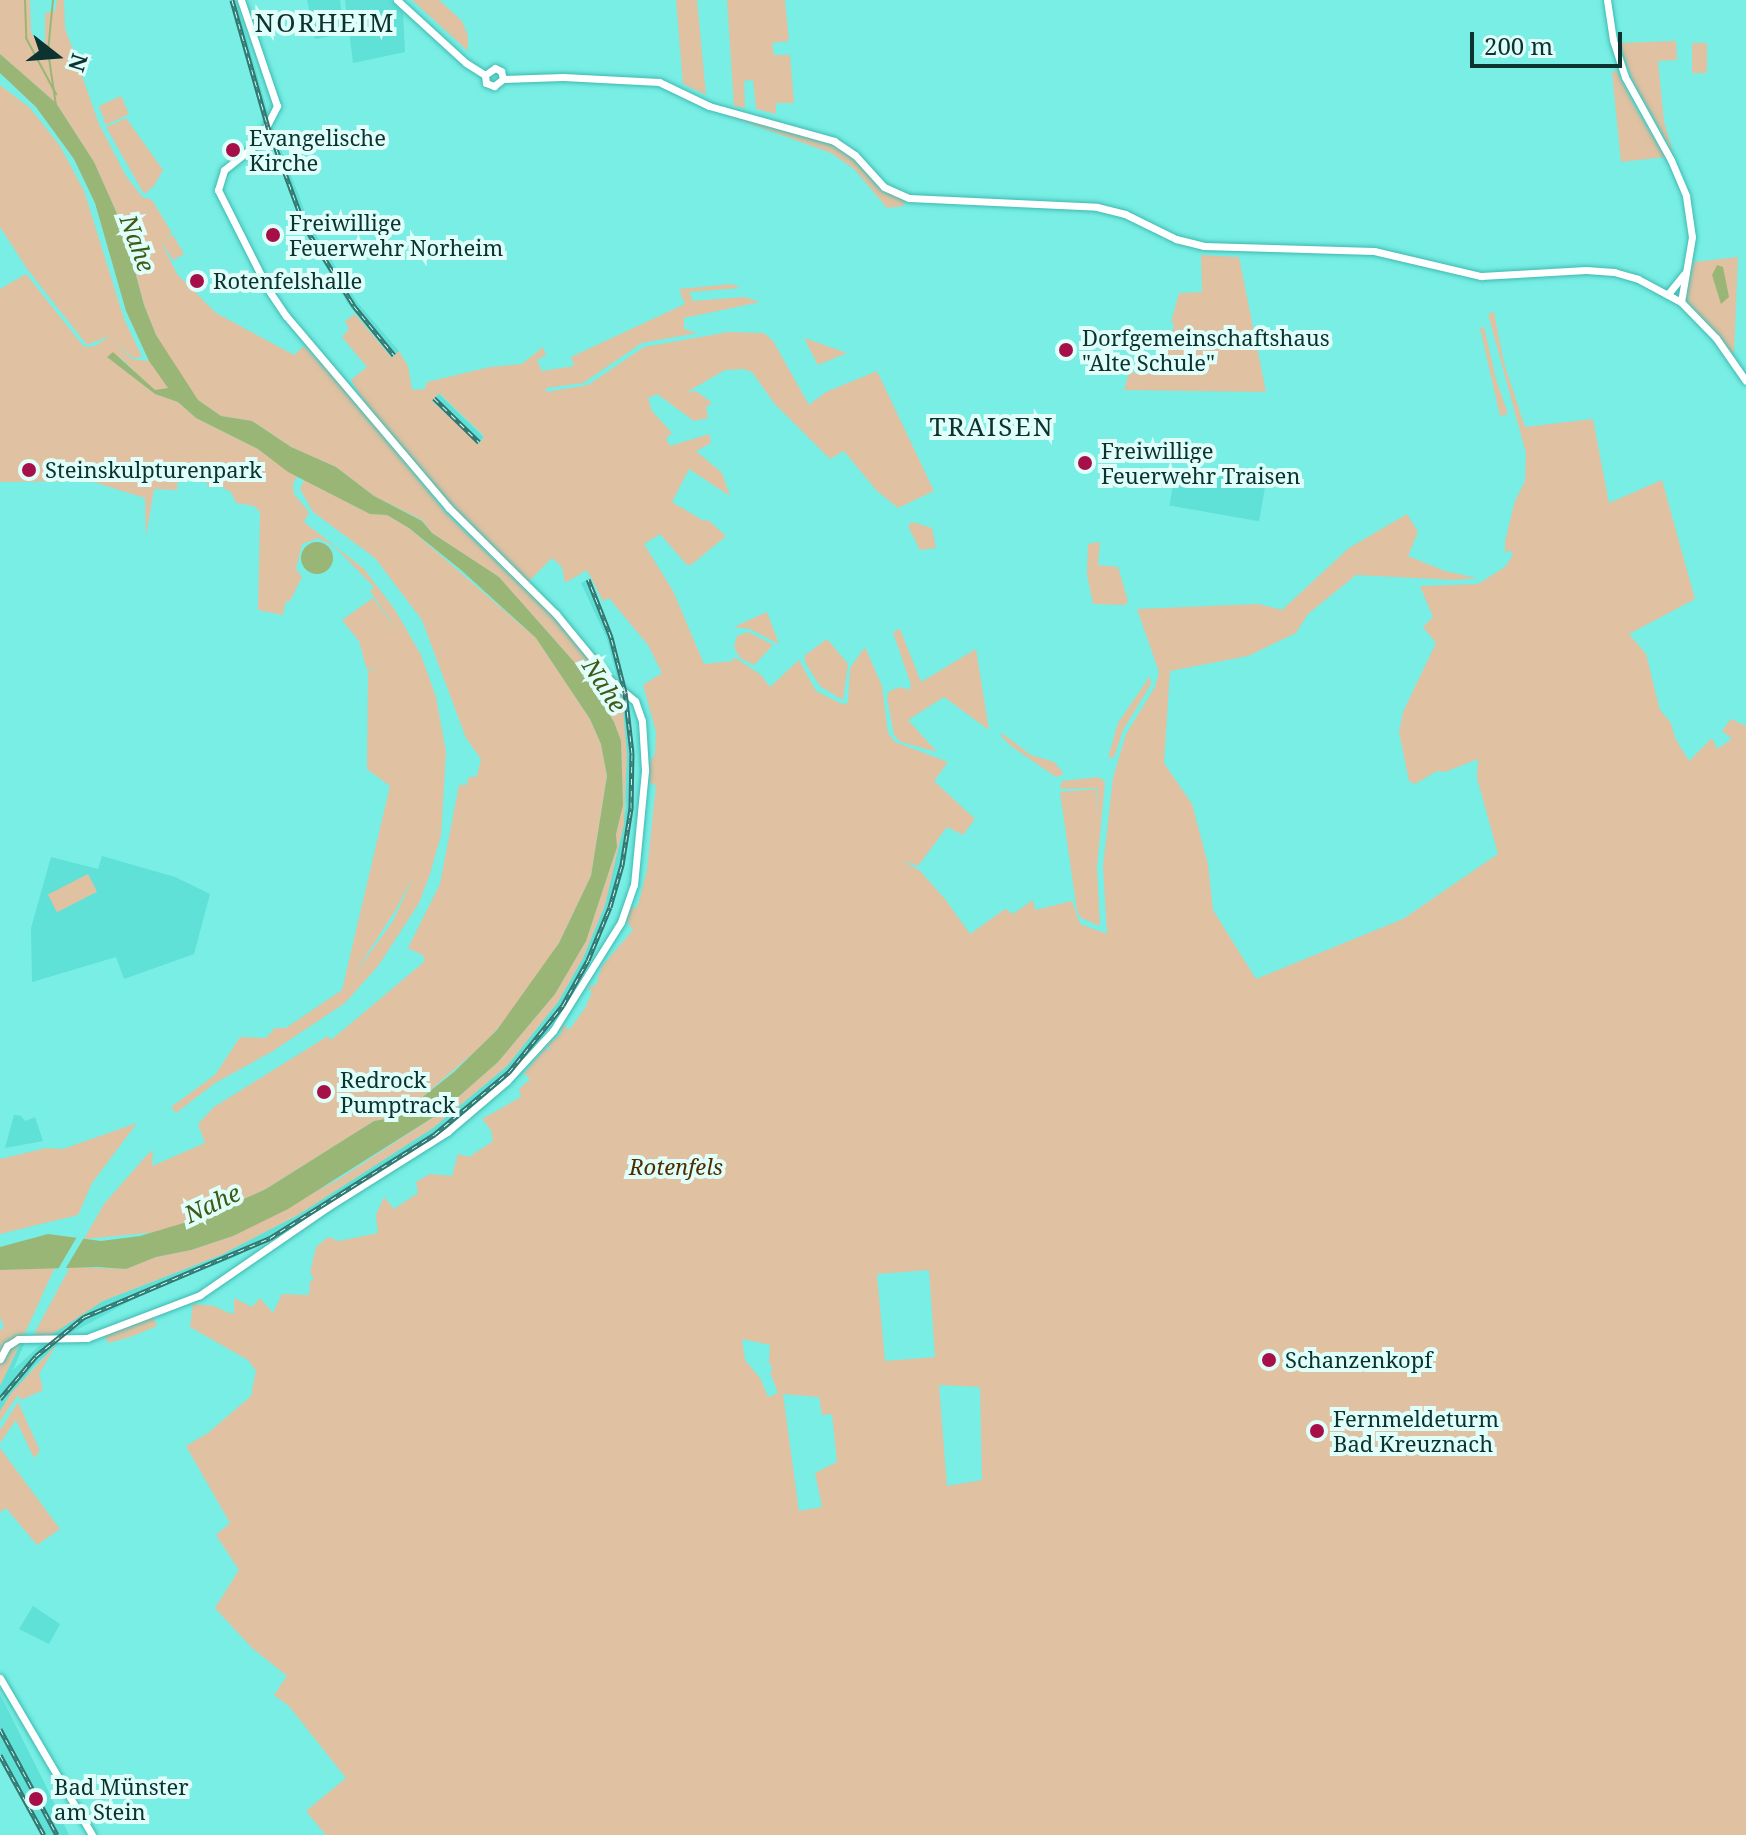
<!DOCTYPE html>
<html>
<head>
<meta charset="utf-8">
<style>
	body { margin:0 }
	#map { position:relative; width:1746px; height:1835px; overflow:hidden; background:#78eee4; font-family:"Noto Serif",serif }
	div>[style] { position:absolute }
	.built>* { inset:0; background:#5fe1d7; transform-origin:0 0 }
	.green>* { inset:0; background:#e0c1a2; transform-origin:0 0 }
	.water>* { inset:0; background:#9ab677 }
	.round { border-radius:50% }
	.pier>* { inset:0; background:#78eee4 }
	.stream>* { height:2px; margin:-1px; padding:0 1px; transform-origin:1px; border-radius:1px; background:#9ab677 }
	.roads { filter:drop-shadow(0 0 2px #3ebab1) drop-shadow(0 0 2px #3ebab1) }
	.major>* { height:7px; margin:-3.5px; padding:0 3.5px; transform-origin:3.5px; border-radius:3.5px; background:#fff }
	.rail>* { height:5px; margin-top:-2.5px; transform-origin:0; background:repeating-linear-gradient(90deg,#e0fffb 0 6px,#337670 0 12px); box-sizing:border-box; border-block:2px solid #337670 }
	.dots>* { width:22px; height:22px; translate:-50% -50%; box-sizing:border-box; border:4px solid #e0fffb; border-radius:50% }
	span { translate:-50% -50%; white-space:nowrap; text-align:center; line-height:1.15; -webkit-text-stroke:8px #e0fffb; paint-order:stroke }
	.poi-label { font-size:22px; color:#0c3330 }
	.left { translate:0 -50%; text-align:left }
	.park-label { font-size:22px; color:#4e2e01; font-style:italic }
	.water-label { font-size:24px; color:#405917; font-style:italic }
	.quarter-label { font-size:26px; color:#0c3330; letter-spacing:2px }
	.north { position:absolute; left:16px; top:16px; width:80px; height:80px; -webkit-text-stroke:6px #e0fffb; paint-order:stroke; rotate:107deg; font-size:22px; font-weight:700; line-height:32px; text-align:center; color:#0c3330 }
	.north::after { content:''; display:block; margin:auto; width:28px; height:36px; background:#0c3330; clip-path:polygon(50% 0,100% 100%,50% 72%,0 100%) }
	.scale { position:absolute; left:1470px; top:32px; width:152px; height:36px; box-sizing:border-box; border:4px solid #0c3330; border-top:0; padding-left:10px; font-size:24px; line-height:28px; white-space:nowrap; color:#0c3330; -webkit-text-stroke:6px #e0fffb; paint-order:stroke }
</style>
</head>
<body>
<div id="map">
	<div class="built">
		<i style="clip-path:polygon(229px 0,236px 0,272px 126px,310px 225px,357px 302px,399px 351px,393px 358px,348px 304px,303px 228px,264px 123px)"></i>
		<i style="clip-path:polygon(307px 0,340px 0,344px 34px,315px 39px)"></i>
		<i style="clip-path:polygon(345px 0,391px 0,403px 13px,405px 52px,353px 63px)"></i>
		<i style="left:439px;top:394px;width:62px;height:8px;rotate:44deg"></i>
		<i style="left:1176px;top:468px;width:91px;height:38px;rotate:10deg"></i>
		<i style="clip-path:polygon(590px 578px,623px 675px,634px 752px,634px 807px,619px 886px,599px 940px,582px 977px,540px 1040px,468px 1112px,303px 1221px,235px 1257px,147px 1292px,71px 1333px,34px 1366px,0 1411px,0 1386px,21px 1342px,25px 1342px,13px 1370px,58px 1329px,103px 1301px,221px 1255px,298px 1215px,433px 1128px,507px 1066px,558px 1002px,583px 958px,605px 905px,626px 808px,622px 697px,607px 639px,581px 583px)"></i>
		<i style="clip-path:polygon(102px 856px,175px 877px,210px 894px,194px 954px,124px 979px,116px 957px,32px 982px,31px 928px,51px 857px,98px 869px)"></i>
		<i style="clip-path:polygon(14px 1115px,21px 1116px,25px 1121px,35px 1117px,43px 1141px,5px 1148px)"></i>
		<i style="clip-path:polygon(33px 1606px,60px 1624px,49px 1644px,19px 1629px)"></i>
		<i style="clip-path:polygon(0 1694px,44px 1782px,69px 1835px,42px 1835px,0 1759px)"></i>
	</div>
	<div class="green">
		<i style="clip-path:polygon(0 0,30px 0,31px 32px,45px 58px,45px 13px,55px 11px,57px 0,64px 0,65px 28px,99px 124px,126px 176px,142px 197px,152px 200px,172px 233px,166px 238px,173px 235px,184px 254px,173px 260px,161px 241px,177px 274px,216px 313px,294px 355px,304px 346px,343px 387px,447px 514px,548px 611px,622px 697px,627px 754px,624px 825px,605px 905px,583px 958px,558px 1002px,507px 1066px,433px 1128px,298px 1215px,221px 1255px,103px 1301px,48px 1337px,33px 1336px,70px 1267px,126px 1269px,156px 1257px,191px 1250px,233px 1236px,339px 1179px,440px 1113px,498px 1062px,555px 994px,586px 941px,617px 847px,616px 834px,623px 805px,621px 741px,614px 722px,583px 672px,499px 577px,432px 533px,422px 520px,374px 496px,336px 467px,291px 447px,252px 421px,221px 416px,198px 400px,185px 386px,156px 335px,144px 305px,123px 227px,94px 162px,56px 103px,0 54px)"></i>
		<i style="clip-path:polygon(412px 0,439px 0,462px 21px,468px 36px,468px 51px)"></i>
		<i style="clip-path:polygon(676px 0,697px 0,706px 95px,683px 84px)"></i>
		<i style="clip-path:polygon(727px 0,785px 0,789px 41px,772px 43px,774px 55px,790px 55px,794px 103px,776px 103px,776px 114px,756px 109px,753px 80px,744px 81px,745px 108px,734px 106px)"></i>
		<i style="clip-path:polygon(1676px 41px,1677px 60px,1658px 61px,1664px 122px,1674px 154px,1633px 82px,1619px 43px)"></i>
		<i style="left:1692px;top:43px;width:15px;height:30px"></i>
		<i style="clip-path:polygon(1617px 71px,1635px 107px,1665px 157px,1621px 162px,1612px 72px)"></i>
		<i style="clip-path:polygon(evenodd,0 85px,30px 108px,60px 146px,84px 191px,124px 319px,142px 357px,133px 358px,113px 340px,132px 359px,149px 361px,169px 388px,155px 391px,120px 357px,107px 357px,155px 394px,178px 402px,196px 418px,258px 449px,297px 476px,293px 484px,294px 494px,309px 512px,304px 522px,364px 569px,395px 610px,421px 655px,436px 697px,446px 752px,441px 835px,430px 874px,419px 903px,378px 966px,345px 1003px,273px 1051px,215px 1083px,176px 1113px,171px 1107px,215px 1075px,240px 1037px,266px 1038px,275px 1028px,286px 1028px,342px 990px,390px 786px,367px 769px,368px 671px,380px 666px,367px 670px,359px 641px,342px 620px,373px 598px,399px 633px,370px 591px,374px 587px,334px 546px,318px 538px,302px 544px,296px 569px,302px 577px,290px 601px,286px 601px,283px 615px,258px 610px,260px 512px,254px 506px,236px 503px,231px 492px,222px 487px,208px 487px,203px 474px,179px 466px,177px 490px,154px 489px,146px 537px,145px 498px,90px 481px,0 482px,0 289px,26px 274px,84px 347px,95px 346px,110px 336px,87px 345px,28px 270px,0 227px,0 85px,414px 875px,393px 921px,354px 975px,396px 909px,414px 875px)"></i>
		<i style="clip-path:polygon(121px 96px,129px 114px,106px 125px,103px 120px,107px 117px,103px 118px,99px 106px)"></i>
		<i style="clip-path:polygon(726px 115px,834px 145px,856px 161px,879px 187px,904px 201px,904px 206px,887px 208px,854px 169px,831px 153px)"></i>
		<i style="clip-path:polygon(126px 118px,163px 170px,154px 186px,144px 194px,106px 127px)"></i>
		<i style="clip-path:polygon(1201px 255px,1239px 257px,1266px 392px,1124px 390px,1129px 373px,1157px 372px,1165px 340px,1171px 340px,1174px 323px,1171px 322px,1179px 293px,1202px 292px)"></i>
		<i style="clip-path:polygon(1738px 257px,1734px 355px,1686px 300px,1687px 287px,1694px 262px)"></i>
		<i style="clip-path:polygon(evenodd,732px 284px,740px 288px,689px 292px,693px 301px,745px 297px,760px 302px,684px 318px,684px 329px,697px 333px,642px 343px,583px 383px,546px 388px,546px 392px,588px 385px,644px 347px,729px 332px,764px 333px,773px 341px,809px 405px,826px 392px,877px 371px,934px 491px,898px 508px,876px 490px,844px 451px,830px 459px,774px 403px,752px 372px,743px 369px,725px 370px,687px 392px,696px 391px,712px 403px,706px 407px,708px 418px,694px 421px,657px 394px,648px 398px,652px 411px,672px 433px,666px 438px,670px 446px,709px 434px,711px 443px,696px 451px,722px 473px,730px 496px,689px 469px,672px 502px,704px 521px,708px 520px,726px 536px,691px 565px,687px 565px,660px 534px,644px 544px,673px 591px,704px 664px,733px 661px,734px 657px,761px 675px,770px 687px,799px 660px,816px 691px,842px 704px,848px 703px,850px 668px,865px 647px,882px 686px,888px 733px,895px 742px,948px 762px,934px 781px,975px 819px,963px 835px,947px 827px,918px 866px,904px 861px,920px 871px,945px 899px,970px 934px,1005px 909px,1013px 914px,1033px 900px,1035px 910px,1072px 901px,1080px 924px,1107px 934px,1103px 866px,1113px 778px,1126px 734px,1155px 687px,1159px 672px,1137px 609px,1258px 604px,1282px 610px,1349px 548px,1407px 514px,1418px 532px,1408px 556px,1445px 571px,1477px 578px,1455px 580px,1356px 575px,1308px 614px,1296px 633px,1248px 656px,1170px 671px,1164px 763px,1192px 804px,1208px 864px,1213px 910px,1256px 979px,1403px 919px,1498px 854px,1477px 778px,1478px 759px,1445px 772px,1437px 771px,1415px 784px,1409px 781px,1399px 732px,1403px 712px,1436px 643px,1423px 627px,1433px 617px,1420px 586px,1478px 584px,1505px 567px,1513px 555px,1510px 550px,1505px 553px,1505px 541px,1515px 501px,1525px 481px,1526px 453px,1488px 314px,1494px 312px,1504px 363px,1525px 427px,1593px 419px,1609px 503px,1662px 480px,1695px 599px,1629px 634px,1646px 654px,1660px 710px,1671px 723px,1675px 738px,1689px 761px,1712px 738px,1717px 749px,1732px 739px,1722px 731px,1731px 719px,1746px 726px,1746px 1835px,326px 1835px,306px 1811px,346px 1778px,289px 1706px,274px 1695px,287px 1676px,252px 1648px,215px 1608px,239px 1570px,216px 1535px,230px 1523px,186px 1446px,208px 1433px,251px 1396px,256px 1371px,248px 1360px,190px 1327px,193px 1304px,214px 1306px,231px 1314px,234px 1313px,234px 1298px,252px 1307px,260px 1298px,273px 1313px,282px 1294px,309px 1295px,310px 1282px,314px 1278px,310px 1273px,316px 1247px,328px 1237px,339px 1241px,378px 1233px,376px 1215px,384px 1197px,394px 1209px,418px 1193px,416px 1182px,430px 1174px,452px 1176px,458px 1154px,469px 1157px,493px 1141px,491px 1130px,482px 1119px,521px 1097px,519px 1089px,530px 1079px,524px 1073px,545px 1048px,551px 1051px,547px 1045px,562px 1033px,561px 1027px,564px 1025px,569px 1030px,585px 1008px,592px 992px,588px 987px,596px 985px,602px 966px,633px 930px,626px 920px,632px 906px,634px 909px,638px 905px,647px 870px,656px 785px,650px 784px,649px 766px,655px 753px,656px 732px,643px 685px,662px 673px,648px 645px,609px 598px,603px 601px,587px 570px,565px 583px,562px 567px,552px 558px,528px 582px,450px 505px,362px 399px,351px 380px,367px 367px,342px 337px,349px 329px,345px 321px,355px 314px,392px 358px,399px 351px,408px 366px,412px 390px,425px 389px,427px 382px,490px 367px,522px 364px,543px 347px,546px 355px,537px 360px,542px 371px,574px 366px,571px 357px,685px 304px,679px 289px,732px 284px,439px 393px,484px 436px,479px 444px,432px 401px,439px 393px,732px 284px,929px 1270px,935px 1357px,885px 1361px,877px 1274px,929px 1270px,732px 284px,742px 1339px,770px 1345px,769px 1363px,773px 1368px,770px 1372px,778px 1393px,768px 1397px,760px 1378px,745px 1360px,742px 1339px,732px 284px,939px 1385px,980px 1387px,982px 1480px,947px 1486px,939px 1385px,732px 284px,783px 1394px,819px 1397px,822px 1415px,832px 1414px,837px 1462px,815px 1473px,822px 1507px,799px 1511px,783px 1394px)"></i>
		<i style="clip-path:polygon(1484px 327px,1496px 379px,1508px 414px,1500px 416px,1480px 328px)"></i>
		<i style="clip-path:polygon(804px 338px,847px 353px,818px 365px)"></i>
		<i style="clip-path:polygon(304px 480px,370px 514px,387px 515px,409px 528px,536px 638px,590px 719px,601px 744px,607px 776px,591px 876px,559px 943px,518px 1005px,484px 1044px,415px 1103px,385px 1119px,374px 1121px,266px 1189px,204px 1217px,158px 1232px,84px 1239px,104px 1204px,146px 1156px,153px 1150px,152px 1166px,205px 1143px,198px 1124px,214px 1107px,328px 1036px,331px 1040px,424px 962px,424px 956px,408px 948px,440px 884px,459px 785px,467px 785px,468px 778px,477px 776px,481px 759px,466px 738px,422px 620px,375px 558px,313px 512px,300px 489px)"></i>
		<i style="clip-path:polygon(912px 522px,932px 528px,936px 548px,920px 550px,908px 526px)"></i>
		<i style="clip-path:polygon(1100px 542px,1098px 565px,1118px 567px,1128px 601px,1125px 605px,1093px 604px,1087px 575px,1088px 544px)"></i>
		<i style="clip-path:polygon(767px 612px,779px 644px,750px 629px,734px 627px)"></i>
		<i style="clip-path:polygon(900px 629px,921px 682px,976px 649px,989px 730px,944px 697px,908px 720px,937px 752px,901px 742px,894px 735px,887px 697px,889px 691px,901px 687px,909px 690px,911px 685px,893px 632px)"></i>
		<i style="clip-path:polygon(748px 632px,773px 645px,754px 665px,740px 658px,734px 647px,737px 636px)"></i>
		<i style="clip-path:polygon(827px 639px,848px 664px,843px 700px,820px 686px,806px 664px,804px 656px)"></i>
		<i style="clip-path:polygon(1150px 676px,1151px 684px,1123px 730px,1114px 757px,1108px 758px,1118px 723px)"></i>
		<i style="clip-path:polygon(1003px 734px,1031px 755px,1054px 762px,1064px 774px,1056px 777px,1011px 746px,1000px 735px)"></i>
		<i style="clip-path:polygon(1099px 777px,1105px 782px,1097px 867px,1100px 926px,1081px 918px,1077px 911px,1060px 792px,1096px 789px,1096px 821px,1097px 788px,1060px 789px,1062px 781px)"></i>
		<i style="left:88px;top:874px;width:20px;height:45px;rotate:63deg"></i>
		<i style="clip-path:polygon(137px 1123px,92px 1183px,78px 1215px,0 1234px,0 1159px,47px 1148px,63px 1149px)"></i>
		<i style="clip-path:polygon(55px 1267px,21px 1342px,0 1386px,0 1331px,4px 1327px,0 1317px,0 1270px)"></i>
		<i style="clip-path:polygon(153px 1317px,157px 1326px,133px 1336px,109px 1343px,103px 1336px)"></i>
		<i style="clip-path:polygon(57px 1344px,39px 1374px,43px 1390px,21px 1400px,18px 1395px,0 1421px,0 1411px,11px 1393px)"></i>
		<i style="clip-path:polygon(18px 1402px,40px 1451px,34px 1458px,16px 1420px,0 1443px,0 1430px)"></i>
		<i style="clip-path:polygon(0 1448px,60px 1529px,37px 1545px,6px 1508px,0 1512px)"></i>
	</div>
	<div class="water">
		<i style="clip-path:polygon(0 54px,56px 103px,94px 162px,123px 227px,144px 305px,156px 335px,198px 400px,221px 416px,252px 421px,291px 447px,336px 467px,374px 496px,422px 521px,432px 533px,499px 577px,583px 672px,614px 722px,621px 741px,623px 805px,616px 834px,617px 847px,586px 941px,555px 994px,498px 1062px,440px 1113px,288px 1209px,233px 1236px,191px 1250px,156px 1257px,126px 1269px,98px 1267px,0 1270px,0 1247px,48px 1234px,101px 1241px,140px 1236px,204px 1217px,266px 1189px,374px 1121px,385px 1119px,415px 1103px,454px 1072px,497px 1030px,559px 943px,591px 876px,607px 776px,601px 744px,590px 719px,536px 638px,461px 570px,409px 528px,387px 515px,370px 514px,288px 472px,258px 449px,196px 418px,178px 402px,155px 394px,107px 357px,113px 352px,155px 390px,168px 388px,149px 361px,126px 311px,95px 203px,74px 159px,36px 107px,0 73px)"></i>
		<i style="clip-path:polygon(1717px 265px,1723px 267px,1729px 297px,1721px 304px,1712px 275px)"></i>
		<i class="round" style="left:301px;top:542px;width:32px;height:32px"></i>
	</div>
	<div class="pier">
		<i style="clip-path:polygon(78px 1235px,85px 1236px,64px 1271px,57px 1271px)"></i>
	</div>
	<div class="stream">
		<i style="left:25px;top:0;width:38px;rotate:88deg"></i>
		<i style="left:26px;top:38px;width:64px;rotate:61.8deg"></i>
		<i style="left:53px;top:0;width:51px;rotate:95.6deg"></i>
		<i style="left:48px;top:51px;width:56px;rotate:81.7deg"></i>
	</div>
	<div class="roads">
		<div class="major">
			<i style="left:397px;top:0;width:93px;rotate:42.4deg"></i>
			<i style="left:466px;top:63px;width:22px;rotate:32deg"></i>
			<i style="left:1607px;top:0;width:40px;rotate:81.5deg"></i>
			<i style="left:1613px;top:40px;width:39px;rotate:72deg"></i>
			<i style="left:1625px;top:77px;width:95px;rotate:61deg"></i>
			<i style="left:1671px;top:160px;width:39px;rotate:67deg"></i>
			<i style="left:1686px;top:196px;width:41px;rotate:81.7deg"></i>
			<i style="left:1692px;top:237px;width:66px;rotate:99.6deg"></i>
			<i style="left:485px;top:75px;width:8px;rotate:83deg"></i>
			<i style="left:486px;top:83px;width:9px;rotate:21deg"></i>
			<i style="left:494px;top:86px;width:11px;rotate:-38deg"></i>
			<i style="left:503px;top:79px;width:60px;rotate:-1.9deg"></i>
			<i style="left:563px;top:77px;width:96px;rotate:3deg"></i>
			<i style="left:659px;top:82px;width:55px;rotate:25.6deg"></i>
			<i style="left:709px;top:106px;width:130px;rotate:15.6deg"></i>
			<i style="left:834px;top:141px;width:25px;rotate:34deg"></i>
			<i style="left:855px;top:155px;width:43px;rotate:47.8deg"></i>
			<i style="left:884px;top:187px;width:27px;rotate:24deg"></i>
			<i style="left:909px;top:198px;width:188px;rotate:2.7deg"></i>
			<i style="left:1097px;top:207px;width:29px;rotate:14deg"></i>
			<i style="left:1125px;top:214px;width:57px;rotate:26.1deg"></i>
			<i style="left:1176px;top:239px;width:29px;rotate:14deg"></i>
			<i style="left:1204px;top:246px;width:170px;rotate:1.7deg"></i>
			<i style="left:1374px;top:251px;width:110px;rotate:13.2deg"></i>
			<i style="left:1481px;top:276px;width:105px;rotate:-3.3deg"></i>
			<i style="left:1586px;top:270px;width:28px;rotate:4deg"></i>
			<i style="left:1614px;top:272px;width:25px;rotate:16deg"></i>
			<i style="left:1638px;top:279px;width:49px;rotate:28.1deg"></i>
			<i style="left:1681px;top:302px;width:50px;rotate:45.8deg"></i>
			<i style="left:1716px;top:338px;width:52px;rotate:55.1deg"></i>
			<i style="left:485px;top:75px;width:12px;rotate:-35deg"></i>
			<i style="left:495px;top:68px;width:7px;rotate:27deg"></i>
			<i style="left:501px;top:71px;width:8px;rotate:76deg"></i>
			<i style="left:1668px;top:294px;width:26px;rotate:-51deg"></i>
			<i style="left:0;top:1359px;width:15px;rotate:-62deg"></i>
			<i style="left:7px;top:1346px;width:13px;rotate:-32deg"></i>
			<i style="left:18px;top:1339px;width:69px;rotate:-0.8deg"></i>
			<i style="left:87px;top:1338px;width:121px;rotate:-20.8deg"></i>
			<i style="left:200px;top:1295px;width:155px;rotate:-34.5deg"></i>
			<i style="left:328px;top:1207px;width:141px;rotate:-32.2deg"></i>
			<i style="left:447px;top:1132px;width:79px;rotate:-40.4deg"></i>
			<i style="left:507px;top:1081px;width:68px;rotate:-47.4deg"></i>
			<i style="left:553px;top:1031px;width:128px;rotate:-58deg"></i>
			<i style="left:621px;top:922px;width:39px;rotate:-71deg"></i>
			<i style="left:634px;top:885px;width:116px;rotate:-84.5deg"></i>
			<i style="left:645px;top:770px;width:49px;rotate:-93.5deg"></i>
			<i style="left:642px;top:721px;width:21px;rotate:-109deg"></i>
			<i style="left:635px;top:701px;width:31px;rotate:-140deg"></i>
			<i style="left:611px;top:681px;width:87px;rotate:-129.4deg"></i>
			<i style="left:556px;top:614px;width:151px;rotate:-135.3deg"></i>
			<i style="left:449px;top:508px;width:252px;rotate:-130.3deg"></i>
			<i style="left:286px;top:316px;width:32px;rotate:-124deg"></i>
			<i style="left:268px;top:289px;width:111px;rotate:-116.8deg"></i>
			<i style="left:218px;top:190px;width:21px;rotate:-73deg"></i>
			<i style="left:224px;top:170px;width:43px;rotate:-38.5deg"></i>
			<i style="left:258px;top:143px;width:42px;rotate:-62.8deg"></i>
			<i style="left:277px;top:106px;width:112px;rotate:-108.8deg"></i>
			<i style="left:0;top:1678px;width:182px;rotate:59.6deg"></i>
		</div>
	</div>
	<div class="rail">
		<i style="left:232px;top:0;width:132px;rotate:74.2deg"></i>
		<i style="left:268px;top:127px;width:107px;rotate:69.7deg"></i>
		<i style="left:305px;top:227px;width:93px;rotate:58.2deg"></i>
		<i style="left:354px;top:306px;width:63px;rotate:50.8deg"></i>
		<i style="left:434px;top:398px;width:63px;rotate:44.4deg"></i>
		<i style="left:0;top:1399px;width:56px;rotate:-50.1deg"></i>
		<i style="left:36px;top:1356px;width:62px;rotate:-39.1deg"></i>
		<i style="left:84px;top:1317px;width:202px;rotate:-23deg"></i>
		<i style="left:270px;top:1238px;width:195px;rotate:-32.2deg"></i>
		<i style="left:435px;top:1134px;width:97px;rotate:-40deg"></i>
		<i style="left:509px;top:1072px;width:86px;rotate:-51.1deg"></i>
		<i style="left:563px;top:1005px;width:51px;rotate:-60.9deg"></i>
		<i style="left:588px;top:960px;width:57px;rotate:-67.5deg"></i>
		<i style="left:610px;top:907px;width:44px;rotate:-74.1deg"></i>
		<i style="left:622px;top:865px;width:58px;rotate:-81deg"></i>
		<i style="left:631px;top:808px;width:55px;rotate:-89deg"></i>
		<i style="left:632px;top:753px;width:61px;rotate:-96.5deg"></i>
		<i style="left:625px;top:692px;width:57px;rotate:-104.3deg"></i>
		<i style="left:611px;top:637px;width:62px;rotate:-111.6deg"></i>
		<i style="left:0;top:1729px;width:120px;rotate:61.7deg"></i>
		<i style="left:0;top:1755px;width:91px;rotate:61.2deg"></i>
	</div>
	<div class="dots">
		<i style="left:233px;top:150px;background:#a60f47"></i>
		<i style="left:273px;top:235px;background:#a60f47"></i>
		<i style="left:197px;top:281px;background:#a60f47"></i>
		<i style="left:1066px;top:350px;background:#a60f47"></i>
		<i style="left:1085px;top:463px;background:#a60f47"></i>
		<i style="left:29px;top:470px;background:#a60f47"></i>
		<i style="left:324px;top:1092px;background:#a60f47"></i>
		<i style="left:1269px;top:1360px;background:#a60f47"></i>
		<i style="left:1317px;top:1431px;background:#a60f47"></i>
		<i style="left:36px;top:1799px;background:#a60f47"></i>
	</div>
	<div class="poi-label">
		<span class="left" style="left:249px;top:150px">Evangelische<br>Kirche</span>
		<span class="left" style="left:289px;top:235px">Freiwillige<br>Feuerwehr Norheim</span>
		<span class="left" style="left:213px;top:281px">Rotenfelshalle</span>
		<span class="left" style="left:1082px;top:350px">Dorfgemeinschaftshaus<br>"Alte Schule"</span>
		<span class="left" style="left:1101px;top:463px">Freiwillige<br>Feuerwehr Traisen</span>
		<span class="left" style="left:45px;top:470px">Steinskulpturenpark</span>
		<span class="left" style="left:340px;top:1092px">Redrock<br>Pumptrack</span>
		<span class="left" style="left:1285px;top:1360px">Schanzenkopf</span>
		<span class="left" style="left:1333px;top:1431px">Fernmeldeturm<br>Bad Kreuznach</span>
		<span class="left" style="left:54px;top:1799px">Bad Münster<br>am Stein</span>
	</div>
	<div class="park-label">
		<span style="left:676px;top:1167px">Rotenfels</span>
	</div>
	<div class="water-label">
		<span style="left:138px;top:243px;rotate:70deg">Nahe</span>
		<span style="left:605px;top:685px;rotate:57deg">Nahe</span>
		<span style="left:212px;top:1203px;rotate:-25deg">Nahe</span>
	</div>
	<div class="quarter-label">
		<span style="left:325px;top:23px">NORHEIM</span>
		<span style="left:992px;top:427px">TRAISEN</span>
	</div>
	<div class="north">N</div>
	<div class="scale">200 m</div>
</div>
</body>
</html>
